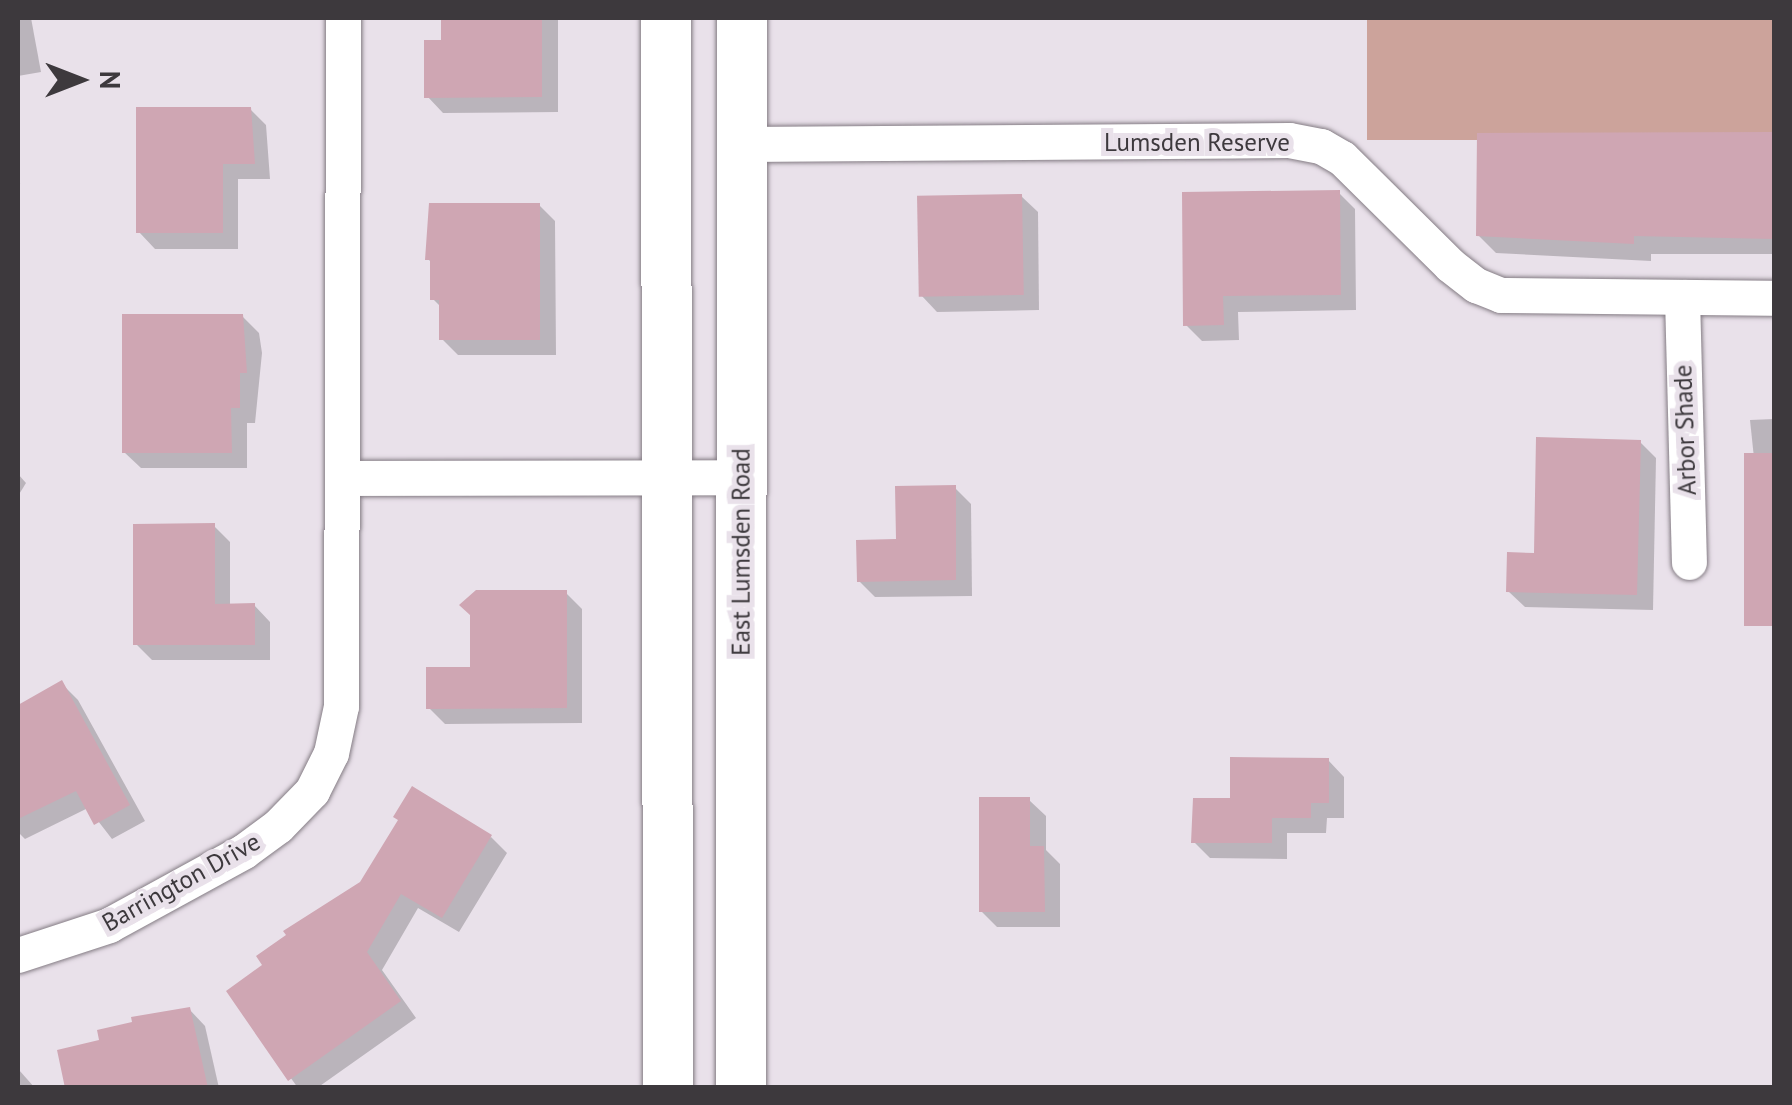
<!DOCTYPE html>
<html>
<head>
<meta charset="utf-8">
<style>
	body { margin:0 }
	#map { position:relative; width:1792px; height:1105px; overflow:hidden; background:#e9e1ea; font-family:"PT Sans",sans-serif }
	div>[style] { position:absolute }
	.forest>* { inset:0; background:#cca39b; transform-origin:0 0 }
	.shadow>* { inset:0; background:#0003; transform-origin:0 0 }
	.building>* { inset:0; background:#cfa6b3; transform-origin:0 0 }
	.roads { filter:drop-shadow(0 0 2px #847c84) drop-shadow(0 0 2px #847c84) }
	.street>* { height:35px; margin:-17.5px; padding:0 17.5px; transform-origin:17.5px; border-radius:17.5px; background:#fff }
	.secondary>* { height:50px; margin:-25px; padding:0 25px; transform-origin:25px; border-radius:25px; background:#fff }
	span { translate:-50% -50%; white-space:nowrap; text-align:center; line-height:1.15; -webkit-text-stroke:10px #e9e1ea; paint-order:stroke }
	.street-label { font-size:25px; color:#3d393d }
	.frame { position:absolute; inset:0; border:20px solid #3d393d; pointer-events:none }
	.north { position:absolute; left:30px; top:30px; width:100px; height:100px; -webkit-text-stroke:8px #e9e1ea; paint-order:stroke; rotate:90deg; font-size:28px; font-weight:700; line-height:40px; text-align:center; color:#3d393d }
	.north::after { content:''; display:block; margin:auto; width:35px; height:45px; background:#3d393d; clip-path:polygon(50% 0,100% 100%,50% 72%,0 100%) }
</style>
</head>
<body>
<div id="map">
	<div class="forest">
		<i style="left:1367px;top:18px;width:407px;height:122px"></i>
	</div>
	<div class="shadow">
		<i style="clip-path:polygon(18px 18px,31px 18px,41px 72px,18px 76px)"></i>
		<i style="clip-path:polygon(444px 18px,558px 18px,558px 112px,443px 113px,427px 96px,444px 42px)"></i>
		<i style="clip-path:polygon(250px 109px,266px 125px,270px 179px,238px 179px,238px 249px,155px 249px,139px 232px)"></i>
		<i style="clip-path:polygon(1774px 135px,1774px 254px,1651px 254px,1651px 261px,1496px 253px,1478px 235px,1479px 136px)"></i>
		<i style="left:18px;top:180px;width:4px;height:145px;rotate:56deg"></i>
		<i style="clip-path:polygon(1339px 193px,1355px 209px,1356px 310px,1238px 312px,1239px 340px,1202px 341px,1186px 325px)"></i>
		<i style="clip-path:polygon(1021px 196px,1038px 212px,1039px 310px,937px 312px,921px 295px)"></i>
		<i style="clip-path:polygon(539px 205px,555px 221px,556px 355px,458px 355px,442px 339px,442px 308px,433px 299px,433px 264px,428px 259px)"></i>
		<i style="clip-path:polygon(242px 316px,259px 333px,262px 353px,255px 423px,247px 423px,247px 468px,141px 468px,124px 452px)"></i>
		<i style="clip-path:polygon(1774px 419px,1774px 610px,1770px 610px,1750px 420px)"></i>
		<i style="clip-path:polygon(1640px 442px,1656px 458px,1653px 610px,1525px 607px,1508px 591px)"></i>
		<i style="clip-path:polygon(18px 474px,26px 483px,18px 496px)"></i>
		<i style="clip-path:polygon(955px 488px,971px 504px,972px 596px,875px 597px,859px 581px)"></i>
		<i style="clip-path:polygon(214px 526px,230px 542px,230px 606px,254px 605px,270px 622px,270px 660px,152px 660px,136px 644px)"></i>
		<i style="clip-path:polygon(566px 593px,582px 609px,582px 723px,445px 724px,429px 708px,472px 669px,472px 615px)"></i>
		<i style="clip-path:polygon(62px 684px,78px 700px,145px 821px,112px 839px,88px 808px,25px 839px,18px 832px,18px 708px)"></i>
		<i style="clip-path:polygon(1328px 760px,1344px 777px,1344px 818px,1327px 818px,1326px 833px,1287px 833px,1287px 859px,1210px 858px,1194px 842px,1232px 800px)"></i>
		<i style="clip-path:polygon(1029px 800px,1046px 816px,1046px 850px,1060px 864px,1060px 927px,997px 927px,981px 911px)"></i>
		<i style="clip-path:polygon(491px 837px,507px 853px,459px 932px,418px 908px,382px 970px,416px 1018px,317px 1088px,298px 1088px,229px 992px)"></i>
		<i style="clip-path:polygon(189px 1009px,205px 1026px,219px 1088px,68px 1088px,102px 1042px)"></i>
		<i style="clip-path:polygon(18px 1070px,19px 1070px,35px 1088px,18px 1088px)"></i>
	</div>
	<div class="building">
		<i style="clip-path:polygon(441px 18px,542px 18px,542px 97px,424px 98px,424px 40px,441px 40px)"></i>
		<i style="clip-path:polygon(136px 107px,251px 107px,255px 164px,223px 164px,223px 233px,136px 233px)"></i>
		<i style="clip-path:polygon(1774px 132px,1774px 239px,1634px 236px,1634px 244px,1476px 236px,1477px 133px)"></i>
		<i style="clip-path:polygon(1340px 190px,1341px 295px,1223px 296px,1224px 325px,1183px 326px,1182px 192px)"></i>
		<i style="left:1022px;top:194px;width:101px;height:105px;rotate:89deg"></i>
		<i style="clip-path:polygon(429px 203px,540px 203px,540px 340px,439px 340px,439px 300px,430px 300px,430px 260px,425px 260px)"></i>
		<i style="clip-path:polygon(122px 314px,243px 314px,247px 373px,240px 373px,240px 408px,231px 408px,232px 453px,122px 453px)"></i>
		<i style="clip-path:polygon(1536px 437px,1641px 440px,1637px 595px,1506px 592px,1507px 552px,1534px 553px)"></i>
		<i style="left:1744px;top:453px;width:30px;height:173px"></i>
		<i style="clip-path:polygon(956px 485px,956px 580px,857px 582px,856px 540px,896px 539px,895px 486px)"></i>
		<i style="clip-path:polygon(215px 523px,215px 604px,255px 603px,255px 645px,133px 645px,133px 524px)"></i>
		<i style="clip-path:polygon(476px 590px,567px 590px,567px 708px,426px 709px,426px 667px,470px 667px,470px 615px,459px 605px)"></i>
		<i style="clip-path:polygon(62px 680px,130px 805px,94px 825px,76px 791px,18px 819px,18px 705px)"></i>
		<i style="clip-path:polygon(1230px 757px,1329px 758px,1329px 803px,1311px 803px,1311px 818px,1272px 818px,1272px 843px,1191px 843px,1193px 798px,1230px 798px)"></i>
		<i style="clip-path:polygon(412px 786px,492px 835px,442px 918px,401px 894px,367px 952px,401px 1001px,288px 1081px,226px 991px,262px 965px,256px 956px,286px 935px,283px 931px,360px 882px,398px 820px,393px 817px)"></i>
		<i style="clip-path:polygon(979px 797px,1030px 797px,1030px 846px,1044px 846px,1045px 912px,979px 912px)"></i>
		<i style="clip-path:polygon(190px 1007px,208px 1088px,65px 1088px,57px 1050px,99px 1040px,97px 1030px,132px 1022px,131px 1017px)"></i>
	</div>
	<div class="roads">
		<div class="street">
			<i style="left:743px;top:144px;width:546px;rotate:-0.42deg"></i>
			<i style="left:1289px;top:140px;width:33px;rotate:11deg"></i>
			<i style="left:1321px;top:146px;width:24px;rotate:30deg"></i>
			<i style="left:1342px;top:158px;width:152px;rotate:44.7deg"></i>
			<i style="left:1450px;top:265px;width:33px;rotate:38deg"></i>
			<i style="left:1476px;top:285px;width:27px;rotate:22deg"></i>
			<i style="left:1501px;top:295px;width:273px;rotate:0.6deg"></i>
			<i style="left:1682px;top:297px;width:265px;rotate:88.5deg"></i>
			<i style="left:343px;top:478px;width:398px;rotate:-0.1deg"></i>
			<i style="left:18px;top:955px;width:96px;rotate:-18.2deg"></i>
			<i style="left:109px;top:925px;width:154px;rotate:-28.7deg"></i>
			<i style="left:244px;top:851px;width:42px;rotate:-36.3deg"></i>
			<i style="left:278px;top:826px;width:49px;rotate:-45.8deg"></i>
			<i style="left:312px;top:791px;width:42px;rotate:-63.4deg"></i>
			<i style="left:331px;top:753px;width:48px;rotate:-78deg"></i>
			<i style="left:341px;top:706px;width:688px;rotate:-89.83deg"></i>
		</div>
		<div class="secondary">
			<i style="left:666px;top:18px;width:1070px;rotate:89.89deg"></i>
			<i style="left:741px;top:1088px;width:1070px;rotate:-89.95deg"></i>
		</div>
	</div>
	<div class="street-label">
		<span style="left:1197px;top:142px">Lumsden Reserve</span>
		<span style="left:1685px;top:430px;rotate:-92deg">Arbor Shade</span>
		<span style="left:741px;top:552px;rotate:-90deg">East Lumsden Road</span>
		<span style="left:181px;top:882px;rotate:-29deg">Barrington Drive</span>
	</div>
	<div class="frame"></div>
	<div class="north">N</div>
</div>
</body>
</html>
